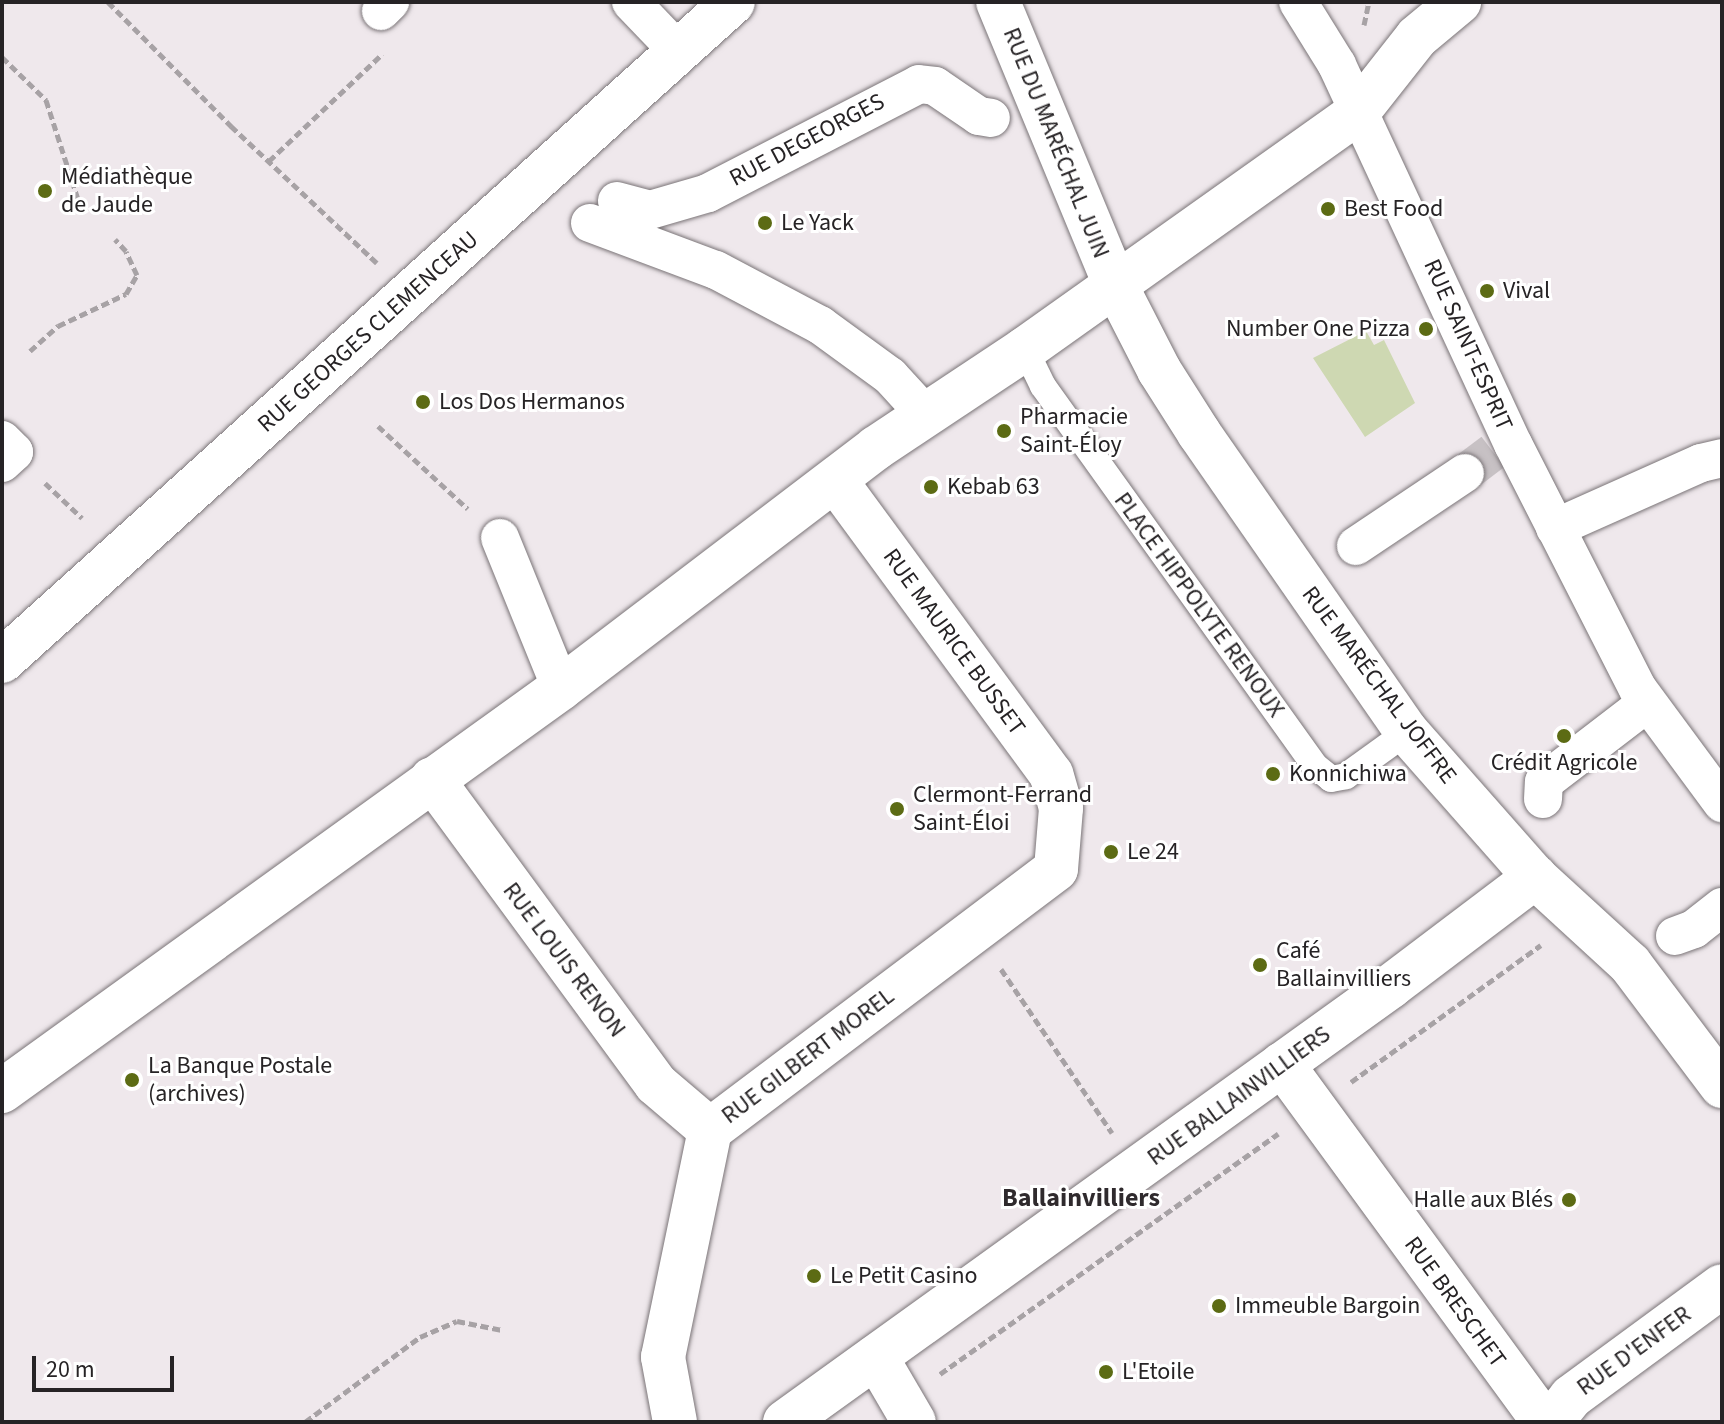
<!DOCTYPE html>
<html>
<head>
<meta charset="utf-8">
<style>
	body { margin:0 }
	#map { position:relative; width:1724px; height:1424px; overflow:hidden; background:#efe8ec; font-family:"Source Sans 3",sans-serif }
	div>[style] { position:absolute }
	.green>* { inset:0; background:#ced8b2 }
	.pedestrian-tunnel>* { height:38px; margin-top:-19px; transform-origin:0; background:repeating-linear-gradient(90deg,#c7c1c4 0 38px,transparent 0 57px) }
	.path>* { height:5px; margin-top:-2.5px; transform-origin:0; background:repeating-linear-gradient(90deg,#a7a2a5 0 8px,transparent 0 12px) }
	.roads { filter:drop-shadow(0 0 2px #7a7477) drop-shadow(0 0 2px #7a7477) }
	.service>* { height:26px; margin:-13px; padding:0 13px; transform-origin:13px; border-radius:13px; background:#fff }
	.pedestrian>* { height:38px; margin:-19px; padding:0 19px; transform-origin:19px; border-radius:19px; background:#fff }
	.minor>* { height:44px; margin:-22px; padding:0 22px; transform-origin:22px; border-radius:22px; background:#fff }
	.tertiary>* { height:44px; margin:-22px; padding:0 22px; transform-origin:22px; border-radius:22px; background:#fff }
	.dots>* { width:22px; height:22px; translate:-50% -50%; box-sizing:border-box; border:4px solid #fff; border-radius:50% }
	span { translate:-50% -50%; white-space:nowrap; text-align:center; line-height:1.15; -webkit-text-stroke:6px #fff; paint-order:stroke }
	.street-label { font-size:24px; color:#262325 }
	.poi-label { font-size:24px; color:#262325 }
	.left { translate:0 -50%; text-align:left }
	.right { translate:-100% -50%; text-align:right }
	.neighbourhood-label { font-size:26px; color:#2f2a2d; font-weight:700 }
	.frame { position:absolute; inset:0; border:4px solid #262325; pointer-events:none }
	.scale { position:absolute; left:32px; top:1356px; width:142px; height:36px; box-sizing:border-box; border:4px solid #262325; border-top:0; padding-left:10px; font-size:24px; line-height:28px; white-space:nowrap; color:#262325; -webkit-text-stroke:6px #fff; paint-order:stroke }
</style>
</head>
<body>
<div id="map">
	<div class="green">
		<i style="clip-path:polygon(1366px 331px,1374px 345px,1384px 340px,1415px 403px,1365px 437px,1313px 358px)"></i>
	</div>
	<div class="pedestrian-tunnel">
		<i style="left:1465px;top:473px;width:35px;rotate:-37deg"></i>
	</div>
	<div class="path">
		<i style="left:108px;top:2px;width:175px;rotate:45.2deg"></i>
		<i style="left:231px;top:126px;width:200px;rotate:43.2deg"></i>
		<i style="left:1364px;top:25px;width:24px;rotate:-78deg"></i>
		<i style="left:2px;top:57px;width:62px;rotate:44.3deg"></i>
		<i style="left:46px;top:100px;width:110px;rotate:72.1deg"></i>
		<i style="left:269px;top:161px;width:156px;rotate:-43.4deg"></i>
		<i style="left:30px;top:351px;width:38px;rotate:-42deg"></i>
		<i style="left:58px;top:326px;width:75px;rotate:-25.2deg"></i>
		<i style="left:126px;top:294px;width:22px;rotate:-60deg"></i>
		<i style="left:137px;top:275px;width:26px;rotate:-115deg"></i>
		<i style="left:126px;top:251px;width:16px;rotate:-133deg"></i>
		<i style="left:378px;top:426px;width:122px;rotate:42.7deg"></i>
		<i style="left:45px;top:483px;width:51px;rotate:43.4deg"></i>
		<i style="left:1001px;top:969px;width:198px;rotate:55.9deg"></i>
		<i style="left:1351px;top:1082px;width:234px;rotate:-35.8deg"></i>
		<i style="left:940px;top:1374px;width:415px;rotate:-35.4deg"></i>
		<i style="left:305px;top:1422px;width:143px;rotate:-36.5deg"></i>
		<i style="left:420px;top:1337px;width:40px;rotate:-23.4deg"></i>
		<i style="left:457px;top:1321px;width:46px;rotate:11.3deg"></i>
	</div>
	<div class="roads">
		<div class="service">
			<i style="left:1025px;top:349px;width:41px;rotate:64.1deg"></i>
			<i style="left:1043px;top:386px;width:466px;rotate:54.4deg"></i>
			<i style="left:1314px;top:765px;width:22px;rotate:39deg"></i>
			<i style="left:1331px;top:779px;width:15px;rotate:-11deg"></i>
			<i style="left:1346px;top:776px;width:75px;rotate:-35.8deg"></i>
		</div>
		<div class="pedestrian">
			<i style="left:631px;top:2px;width:68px;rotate:46.2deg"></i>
			<i style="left:1298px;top:2px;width:74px;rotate:58.2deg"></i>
			<i style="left:1337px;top:65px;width:418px;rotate:65.1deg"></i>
			<i style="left:1513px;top:444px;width:275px;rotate:63deg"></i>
			<i style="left:1638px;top:689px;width:142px;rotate:53.6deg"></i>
			<i style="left:381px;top:11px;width:13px;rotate:-45deg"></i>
			<i style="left:617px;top:201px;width:34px;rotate:15deg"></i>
			<i style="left:650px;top:210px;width:60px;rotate:-16.3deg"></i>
			<i style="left:708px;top:193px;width:237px;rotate:-27.3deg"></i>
			<i style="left:919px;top:84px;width:16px;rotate:7deg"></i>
			<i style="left:935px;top:86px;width:53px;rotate:34.3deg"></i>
			<i style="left:979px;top:116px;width:12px;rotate:9deg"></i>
			<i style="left:590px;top:223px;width:134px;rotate:20.5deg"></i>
			<i style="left:716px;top:270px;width:118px;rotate:27.9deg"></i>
			<i style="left:820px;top:325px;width:87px;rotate:36.1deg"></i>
			<i style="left:890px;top:376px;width:52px;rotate:47.4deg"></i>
			<i style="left:2px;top:440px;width:17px;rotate:45deg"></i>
			<i style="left:14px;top:452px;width:16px;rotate:137deg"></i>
			<i style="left:1555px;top:528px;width:160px;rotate:-24deg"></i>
			<i style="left:1701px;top:463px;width:22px;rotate:-13deg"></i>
			<i style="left:500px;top:538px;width:162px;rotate:67.9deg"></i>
			<i style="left:1356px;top:546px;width:131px;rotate:-33.8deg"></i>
			<i style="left:1543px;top:799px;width:17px;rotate:-87deg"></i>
			<i style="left:1544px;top:782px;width:130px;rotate:-37.5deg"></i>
			<i style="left:1675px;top:936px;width:20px;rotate:-20deg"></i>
			<i style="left:1694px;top:929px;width:36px;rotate:-38deg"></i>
		</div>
		<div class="minor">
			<i style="left:998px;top:2px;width:305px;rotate:67.5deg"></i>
			<i style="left:1115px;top:284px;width:97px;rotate:62.9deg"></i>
			<i style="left:1159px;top:370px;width:75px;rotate:57.6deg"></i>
			<i style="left:1199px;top:433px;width:364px;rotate:55.2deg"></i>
			<i style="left:1407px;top:732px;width:193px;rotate:48.6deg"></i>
			<i style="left:1535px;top:877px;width:129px;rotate:42.5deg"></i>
			<i style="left:1630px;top:964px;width:153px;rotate:53deg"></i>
			<i style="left:432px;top:779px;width:378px;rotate:53.7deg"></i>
			<i style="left:656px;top:1084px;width:71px;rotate:40.4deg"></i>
			<i style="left:1282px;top:1064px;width:444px;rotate:53.8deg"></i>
			<i style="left:2px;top:1091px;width:689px;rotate:-35.79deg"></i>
			<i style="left:561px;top:688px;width:396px;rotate:-37.3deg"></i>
			<i style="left:876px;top:448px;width:179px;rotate:-33.6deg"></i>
			<i style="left:1025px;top:349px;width:409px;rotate:-35.4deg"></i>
			<i style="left:1358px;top:112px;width:95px;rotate:-51.8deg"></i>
			<i style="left:1417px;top:37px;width:55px;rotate:-39.8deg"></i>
			<i style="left:876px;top:1357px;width:75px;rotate:59.7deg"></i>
			<i style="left:675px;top:1422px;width:66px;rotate:-100.5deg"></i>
			<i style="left:663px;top:1357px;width:232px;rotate:-78.3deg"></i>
			<i style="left:710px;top:1130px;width:433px;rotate:-37deg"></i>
			<i style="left:1056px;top:869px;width:61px;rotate:-85.3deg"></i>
			<i style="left:1061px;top:808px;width:35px;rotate:-106deg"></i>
			<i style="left:1051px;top:774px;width:363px;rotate:-126.3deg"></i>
			<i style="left:785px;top:1422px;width:747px;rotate:-35.73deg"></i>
			<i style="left:1391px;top:986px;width:181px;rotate:-37.1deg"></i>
			<i style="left:1551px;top:1422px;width:32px;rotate:-51deg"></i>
			<i style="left:1571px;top:1397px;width:187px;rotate:-36.3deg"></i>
		</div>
		<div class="tertiary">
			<i style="left:2px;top:661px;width:984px;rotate:-42.03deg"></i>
		</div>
	</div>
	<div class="dots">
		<i style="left:45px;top:191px;background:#5c6b14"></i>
		<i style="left:1328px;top:209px;background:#5c6b14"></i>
		<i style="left:765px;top:223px;background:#5c6b14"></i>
		<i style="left:1487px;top:291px;background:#5c6b14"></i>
		<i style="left:1426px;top:329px;background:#5c6b14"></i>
		<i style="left:423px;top:402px;background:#5c6b14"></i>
		<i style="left:1004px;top:431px;background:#5c6b14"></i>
		<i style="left:931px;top:487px;background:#5c6b14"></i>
		<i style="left:1564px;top:736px;background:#5c6b14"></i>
		<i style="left:1273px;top:774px;background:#5c6b14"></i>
		<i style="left:897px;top:809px;background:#5c6b14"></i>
		<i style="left:1111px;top:852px;background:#5c6b14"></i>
		<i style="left:1260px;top:965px;background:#5c6b14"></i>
		<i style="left:132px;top:1080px;background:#5c6b14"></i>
		<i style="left:1569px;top:1200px;background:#5c6b14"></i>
		<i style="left:814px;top:1276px;background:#5c6b14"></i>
		<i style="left:1219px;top:1306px;background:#5c6b14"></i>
		<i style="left:1106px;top:1372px;background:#5c6b14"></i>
	</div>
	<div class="street-label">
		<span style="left:807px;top:140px;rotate:-28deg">RUE DEGEORGES</span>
		<span style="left:1056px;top:143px;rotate:68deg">RUE DU MARÉCHAL JUIN</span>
		<span style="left:368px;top:332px;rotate:-42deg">RUE GEORGES CLEMENCEAU</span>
		<span style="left:1468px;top:345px;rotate:66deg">RUE SAINT-ESPRIT</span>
		<span style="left:1199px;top:605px;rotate:54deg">PLACE HIPPOLYTE RENOUX</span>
		<span style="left:954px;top:642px;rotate:54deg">RUE MAURICE BUSSET</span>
		<span style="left:1379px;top:685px;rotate:53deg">RUE MARÉCHAL JOFFRE</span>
		<span style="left:564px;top:960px;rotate:53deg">RUE LOUIS RENON</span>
		<span style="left:808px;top:1056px;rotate:-37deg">RUE GILBERT MOREL</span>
		<span style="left:1239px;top:1096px;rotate:-36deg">RUE BALLAINVILLIERS</span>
		<span style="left:1455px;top:1302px;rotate:54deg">RUE BRESCHET</span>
		<span style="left:1634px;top:1351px;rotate:-36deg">RUE D'ENFER</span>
	</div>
	<div class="poi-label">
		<span class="left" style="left:61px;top:191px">Médiathèque<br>de Jaude</span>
		<span class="left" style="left:1344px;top:209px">Best Food</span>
		<span class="left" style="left:781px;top:223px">Le Yack</span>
		<span class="left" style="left:1503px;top:291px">Vival</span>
		<span class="right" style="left:1410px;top:329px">Number One Pizza</span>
		<span class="left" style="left:439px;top:402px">Los Dos Hermanos</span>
		<span class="left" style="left:1020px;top:431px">Pharmacie<br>Saint-Éloy</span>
		<span class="left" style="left:947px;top:487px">Kebab 63</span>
		<span style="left:1564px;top:763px">Crédit Agricole</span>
		<span class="left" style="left:1289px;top:774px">Konnichiwa</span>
		<span class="left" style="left:913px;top:809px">Clermont-Ferrand<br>Saint-Éloi</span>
		<span class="left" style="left:1127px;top:852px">Le 24</span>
		<span class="left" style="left:1276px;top:965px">Café<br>Ballainvilliers</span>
		<span class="left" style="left:148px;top:1080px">La Banque Postale<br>(archives)</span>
		<span class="right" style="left:1553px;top:1200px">Halle aux Blés</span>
		<span class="left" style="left:830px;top:1276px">Le Petit Casino</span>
		<span class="left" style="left:1235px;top:1306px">Immeuble Bargoin</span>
		<span class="left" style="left:1122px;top:1372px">L'Etoile</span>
	</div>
	<div class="neighbourhood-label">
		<span style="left:1081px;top:1198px">Ballainvilliers</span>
	</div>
	<div class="frame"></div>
	<div class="scale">20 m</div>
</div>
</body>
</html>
